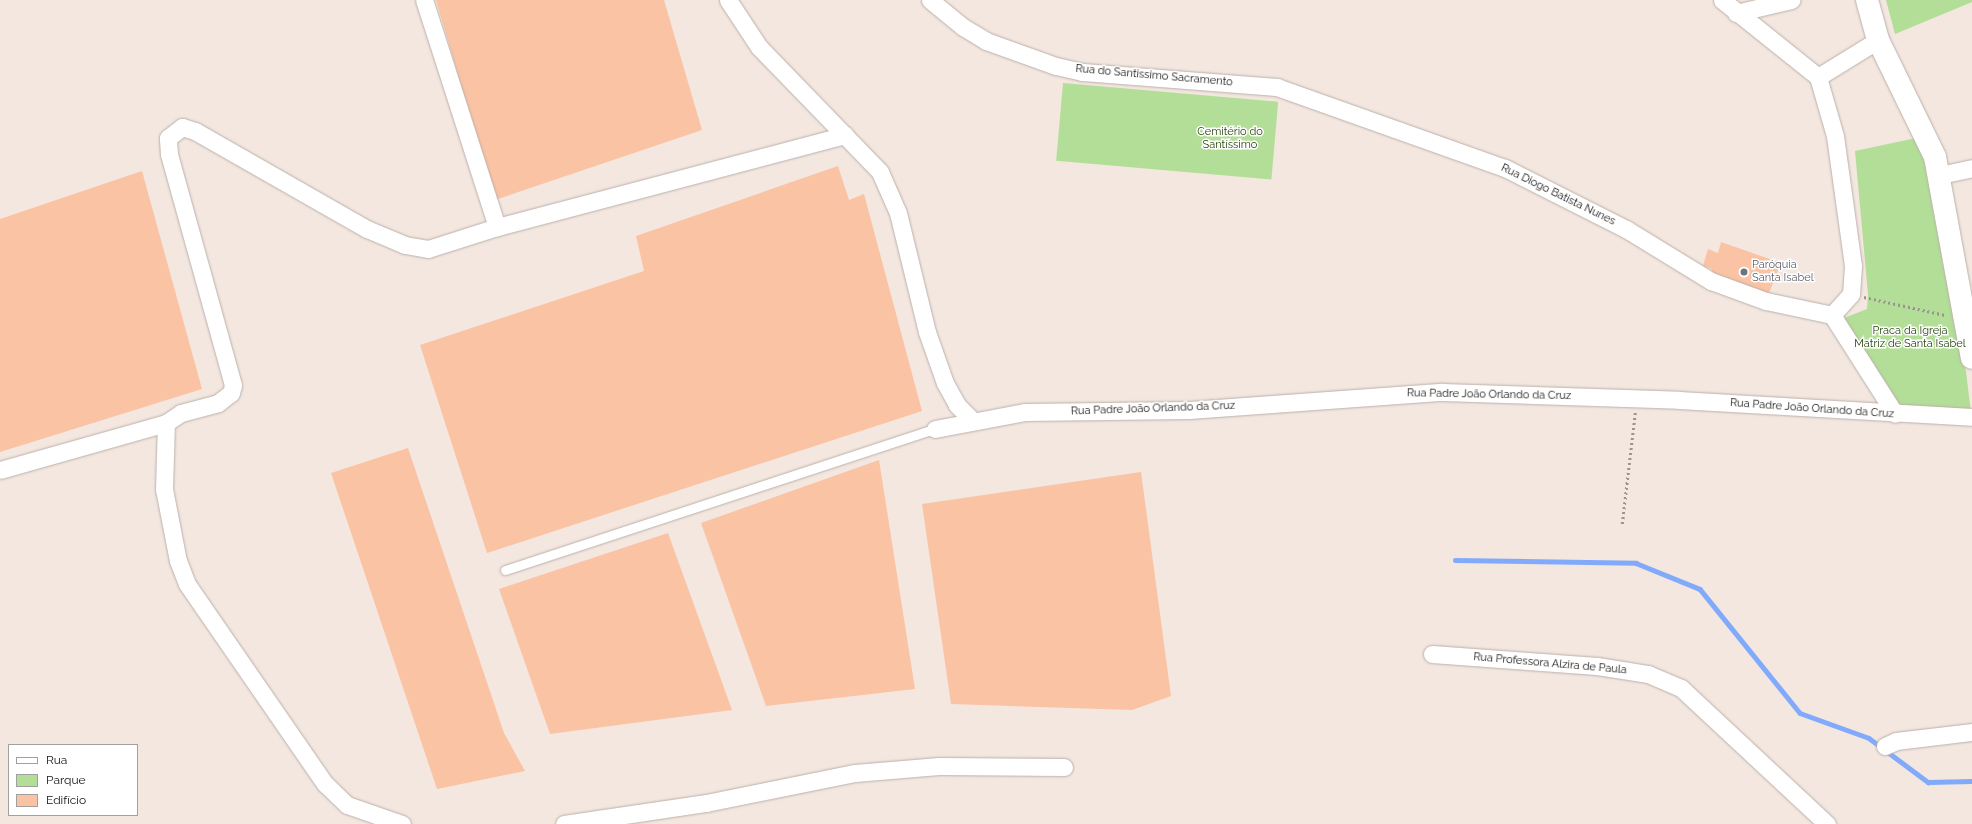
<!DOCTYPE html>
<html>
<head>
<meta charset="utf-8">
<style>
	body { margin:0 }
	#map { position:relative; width:1972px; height:824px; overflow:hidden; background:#f3e7e0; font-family:Raleway,sans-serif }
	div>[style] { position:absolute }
	.green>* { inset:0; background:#b2de98; transform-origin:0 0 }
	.stream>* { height:4.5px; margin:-2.25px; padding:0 2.25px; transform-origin:2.25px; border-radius:2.25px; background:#82aafb }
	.building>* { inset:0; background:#fac3a4 }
	.path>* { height:2.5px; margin-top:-1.25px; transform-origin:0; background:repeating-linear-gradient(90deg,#9b938d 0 2px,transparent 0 5px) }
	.roads { filter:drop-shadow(0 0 1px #bbb0a9) drop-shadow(0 0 1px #bbb0a9) }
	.service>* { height:9px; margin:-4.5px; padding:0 4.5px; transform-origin:4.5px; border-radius:4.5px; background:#fff }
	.minor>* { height:17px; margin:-8.5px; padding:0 8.5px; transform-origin:8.5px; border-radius:8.5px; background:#fff }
	.primary>* { height:22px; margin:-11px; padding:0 11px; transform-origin:11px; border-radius:11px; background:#fff }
	.dots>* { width:11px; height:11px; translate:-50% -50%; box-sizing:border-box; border:2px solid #fff; border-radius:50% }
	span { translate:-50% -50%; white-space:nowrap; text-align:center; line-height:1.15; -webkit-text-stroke:3px #fff; paint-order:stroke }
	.street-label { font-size:11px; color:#14110e }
	.park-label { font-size:11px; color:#1e3d01 }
	.worship-label { font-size:11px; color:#5b616d }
	.left { translate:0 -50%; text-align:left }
	.legend { position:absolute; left:8px; top:744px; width:130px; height:72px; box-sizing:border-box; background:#fff; border:1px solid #a1a09f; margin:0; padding:5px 7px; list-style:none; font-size:12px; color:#14110e }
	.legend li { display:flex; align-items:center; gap:8px; height:20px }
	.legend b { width:20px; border:1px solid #a1a09f }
</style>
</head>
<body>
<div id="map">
	<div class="green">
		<i style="clip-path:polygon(1886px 0,1972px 0,1972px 2px,1895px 34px)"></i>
		<i style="left:1063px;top:83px;width:216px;height:78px;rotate:5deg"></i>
		<i style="clip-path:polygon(1921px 137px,1959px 314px,1971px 413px,1895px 413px,1839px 320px,1867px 309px,1868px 294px,1855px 151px)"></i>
	</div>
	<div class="stream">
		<i style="left:1455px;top:560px;width:181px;rotate:0.9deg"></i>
		<i style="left:1636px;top:563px;width:69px;rotate:22.1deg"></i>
		<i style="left:1700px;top:589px;width:159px;rotate:51.1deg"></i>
		<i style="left:1800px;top:713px;width:73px;rotate:19.9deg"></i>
		<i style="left:1869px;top:738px;width:74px;rotate:36.7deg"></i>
		<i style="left:1928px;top:782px;width:44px;rotate:-1.3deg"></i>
	</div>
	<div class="building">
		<i style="clip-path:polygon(436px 0,664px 0,702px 130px,495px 200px)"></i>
		<i style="clip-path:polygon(838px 166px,849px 200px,864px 194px,922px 411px,487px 553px,420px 345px,644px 271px,636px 236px)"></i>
		<i style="clip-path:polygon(142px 171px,202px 389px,0 452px,0 219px)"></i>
		<i style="clip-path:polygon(1721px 242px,1781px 263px,1767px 298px,1710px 275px,1712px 269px,1703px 266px,1708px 249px,1718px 253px)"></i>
		<i style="clip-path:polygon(408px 448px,504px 733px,525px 771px,437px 789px,331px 473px)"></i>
		<i style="clip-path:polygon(879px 460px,915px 689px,766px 706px,701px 523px)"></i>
		<i style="clip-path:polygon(1141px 472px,1171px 696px,1132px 710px,951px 704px,922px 504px)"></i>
		<i style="clip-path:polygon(668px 533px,732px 710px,550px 734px,499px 589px)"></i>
	</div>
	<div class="path">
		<i style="left:1864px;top:297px;width:83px;rotate:12.5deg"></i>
		<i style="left:1622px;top:524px;width:112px;rotate:-83.3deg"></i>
	</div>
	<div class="roads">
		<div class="service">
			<i style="left:505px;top:570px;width:453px;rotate:-18.2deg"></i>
		</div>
		<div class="minor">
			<i style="left:728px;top:0;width:56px;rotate:56.6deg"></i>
			<i style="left:759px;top:47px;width:174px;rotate:45.9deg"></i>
			<i style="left:880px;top:172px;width:45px;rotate:66.3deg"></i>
			<i style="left:898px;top:213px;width:122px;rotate:76.3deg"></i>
			<i style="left:927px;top:332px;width:54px;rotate:70.6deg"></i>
			<i style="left:945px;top:383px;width:25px;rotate:61deg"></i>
			<i style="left:957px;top:405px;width:23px;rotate:45deg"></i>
			<i style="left:930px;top:0;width:43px;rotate:39.3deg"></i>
			<i style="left:963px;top:27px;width:27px;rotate:31deg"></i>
			<i style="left:986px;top:41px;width:74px;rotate:19.7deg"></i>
			<i style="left:1056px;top:66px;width:27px;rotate:13deg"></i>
			<i style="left:1082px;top:72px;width:196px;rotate:4.4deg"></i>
			<i style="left:1277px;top:87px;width:242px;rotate:19.6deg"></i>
			<i style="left:1505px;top:168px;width:136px;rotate:26.8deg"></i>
			<i style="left:1626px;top:229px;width:100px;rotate:31.5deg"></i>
			<i style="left:1711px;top:281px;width:59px;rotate:20deg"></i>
			<i style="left:1766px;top:301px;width:67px;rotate:12deg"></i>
			<i style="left:1832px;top:315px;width:117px;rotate:57.5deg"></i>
			<i style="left:1722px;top:0;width:123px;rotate:38.7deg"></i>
			<i style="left:1736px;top:13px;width:57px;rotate:-13.3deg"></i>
			<i style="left:1818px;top:77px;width:61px;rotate:73.9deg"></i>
			<i style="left:1835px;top:136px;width:131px;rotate:82.1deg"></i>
			<i style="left:1853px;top:266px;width:28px;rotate:94deg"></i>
			<i style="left:1851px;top:294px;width:28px;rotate:132deg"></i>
			<i style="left:1818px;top:77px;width:70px;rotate:-31.7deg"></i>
			<i style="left:1940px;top:175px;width:33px;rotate:-12deg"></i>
			<i style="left:497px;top:227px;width:360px;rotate:-14.8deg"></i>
			<i style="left:935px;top:429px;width:92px;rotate:-10.7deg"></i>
			<i style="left:1025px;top:412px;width:164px;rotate:-0.7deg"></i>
			<i style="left:1189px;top:410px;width:254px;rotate:-4.1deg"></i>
			<i style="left:1442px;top:392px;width:237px;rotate:1.9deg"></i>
			<i style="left:1679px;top:400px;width:293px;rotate:3.3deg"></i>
			<i style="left:0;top:470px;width:173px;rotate:-15.8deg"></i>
			<i style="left:1432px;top:654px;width:165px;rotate:4.2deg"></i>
			<i style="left:1597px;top:666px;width:52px;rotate:8.9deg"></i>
			<i style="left:1648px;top:674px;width:36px;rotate:23deg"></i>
			<i style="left:1681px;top:688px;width:200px;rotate:43deg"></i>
			<i style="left:1885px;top:746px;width:12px;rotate:-24deg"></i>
			<i style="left:1896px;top:741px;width:77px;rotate:-6.8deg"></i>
			<i style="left:402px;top:824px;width:58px;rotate:-160.9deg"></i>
			<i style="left:347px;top:805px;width:30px;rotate:-136deg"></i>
			<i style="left:325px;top:784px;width:243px;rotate:-124.6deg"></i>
			<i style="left:187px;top:584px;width:25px;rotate:-111deg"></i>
			<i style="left:178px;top:561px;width:73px;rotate:-101deg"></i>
			<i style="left:164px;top:489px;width:66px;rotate:-88.3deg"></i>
			<i style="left:166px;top:423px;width:18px;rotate:-34deg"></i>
			<i style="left:181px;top:413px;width:38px;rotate:-15deg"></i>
			<i style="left:218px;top:403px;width:16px;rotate:-38deg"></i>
			<i style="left:231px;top:393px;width:8px;rotate:-76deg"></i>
			<i style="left:233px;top:385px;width:240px;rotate:-105.5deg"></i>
			<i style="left:169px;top:154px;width:16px;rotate:-94deg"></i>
			<i style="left:168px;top:138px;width:18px;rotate:-38deg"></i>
			<i style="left:182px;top:127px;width:14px;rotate:17deg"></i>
			<i style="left:195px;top:131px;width:198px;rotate:29.7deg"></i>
			<i style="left:367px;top:229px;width:41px;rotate:22.8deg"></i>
			<i style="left:405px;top:245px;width:23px;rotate:10deg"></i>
			<i style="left:428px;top:249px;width:72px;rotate:-17.7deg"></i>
			<i style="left:497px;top:227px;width:238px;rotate:-107.8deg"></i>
			<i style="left:564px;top:824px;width:144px;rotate:-8.4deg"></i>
			<i style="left:706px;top:803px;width:152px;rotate:-11.4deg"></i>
			<i style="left:855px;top:773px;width:84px;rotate:-4.8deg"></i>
			<i style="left:939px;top:766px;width:125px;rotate:0.5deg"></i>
		</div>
		<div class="primary">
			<i style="left:1867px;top:0;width:41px;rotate:74.6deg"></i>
			<i style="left:1878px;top:40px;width:130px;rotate:64deg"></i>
			<i style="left:1935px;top:157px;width:204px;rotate:79.6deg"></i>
		</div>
	</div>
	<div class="dots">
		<i style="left:1744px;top:272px;background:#6b7280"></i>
	</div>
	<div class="street-label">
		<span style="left:1154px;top:76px;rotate:5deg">Rua do Santissimo Sacramento</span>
		<span style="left:1558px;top:195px;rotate:26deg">Rua Diogo Batista Nunes</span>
		<span style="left:1489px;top:395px;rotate:1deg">Rua Padre João Orlando da Cruz</span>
		<span style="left:1153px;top:409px;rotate:-2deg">Rua Padre João Orlando da Cruz</span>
		<span style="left:1812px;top:409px;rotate:4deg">Rua Padre João Orlando da Cruz</span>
		<span style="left:1550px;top:664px;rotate:5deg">Rua Professora Alzira de Paula</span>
	</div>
	<div class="park-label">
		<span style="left:1230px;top:139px">Cemitério do<br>Santíssimo</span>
		<span style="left:1910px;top:338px">Praca da Igreja<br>Matriz de Santa Isabel</span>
	</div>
	<div class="worship-label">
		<span class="left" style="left:1752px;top:272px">Paróquia<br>Santa Isabel</span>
	</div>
	<ul class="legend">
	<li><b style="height:5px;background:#fff"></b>Rua</li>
	<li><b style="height:11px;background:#b2de98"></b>Parque</li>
	<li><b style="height:11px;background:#fac3a4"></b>Edifício</li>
	</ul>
</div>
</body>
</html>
